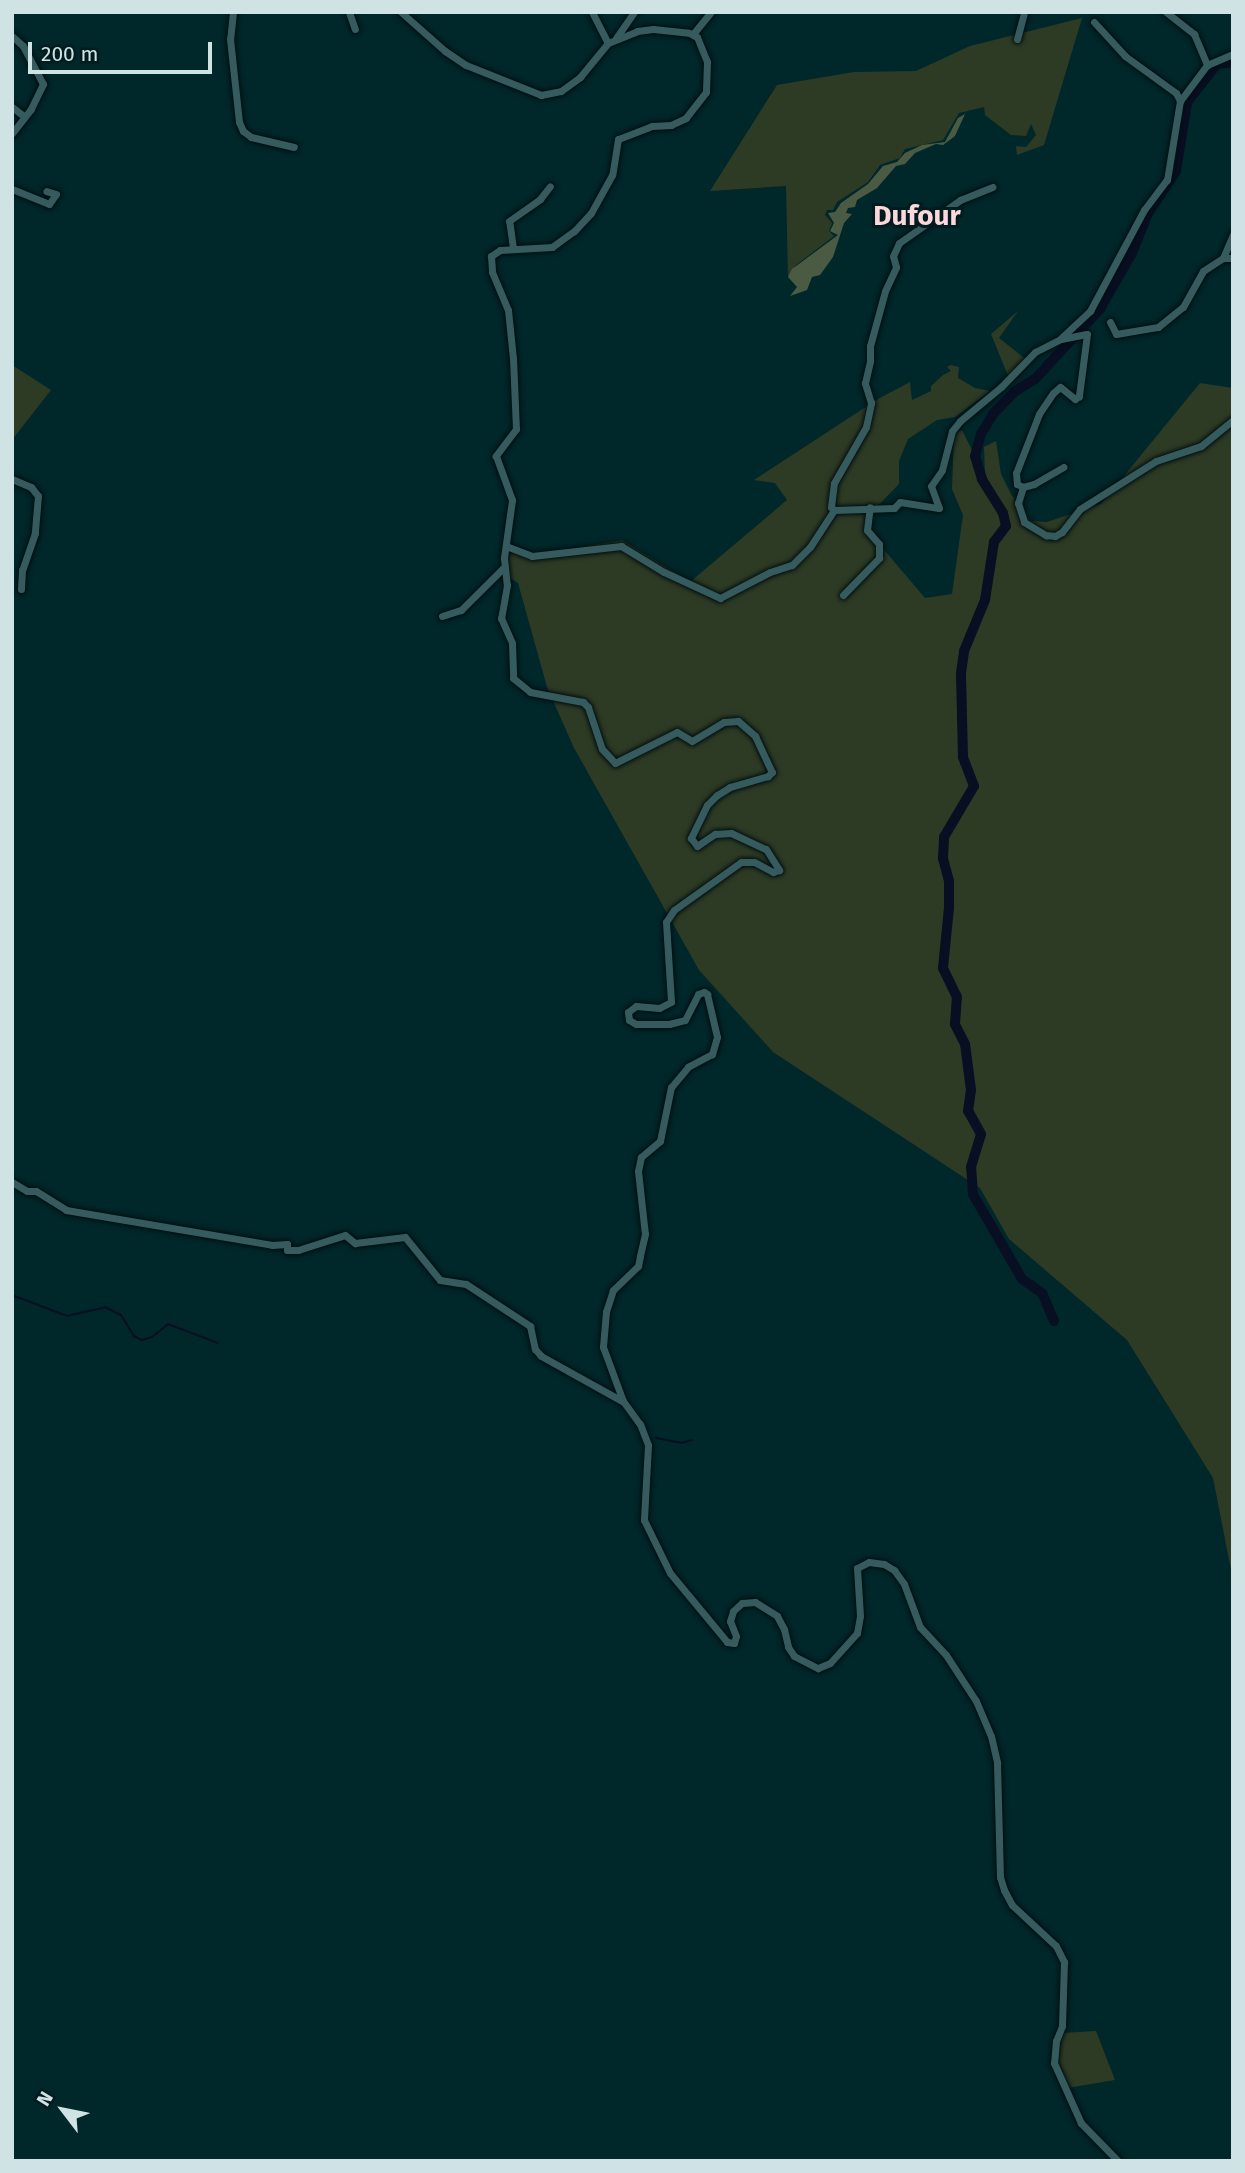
<!DOCTYPE html>
<html>
<head>
<meta charset="utf-8">
<style>
	body { margin:0 }
	#map { position:relative; width:1245px; height:2173px; overflow:hidden; background:#00272a; font-family:"Fira Sans",sans-serif }
	div>[style] { position:absolute }
	.green>* { inset:0; background:#2d3b25 }
	.forest>* { inset:0; background:#4b5b43 }
	.stream>* { height:2px; margin:-1px; padding:0 1px; transform-origin:1px; border-radius:1px; background:#090f23 }
	.river>* { height:10px; margin:-5px; padding:0 5px; transform-origin:5px; border-radius:5px; background:#090f23 }
	.roads { filter:drop-shadow(0 0 2px #000e0f) drop-shadow(0 0 2px #000e0f) }
	.minor>* { height:7px; margin:-3.5px; padding:0 3.5px; transform-origin:3.5px; border-radius:3.5px; background:#365b5e }
	span { translate:-50% -50%; white-space:nowrap; text-align:center; line-height:1.15; -webkit-text-stroke:6px #011c1e; paint-order:stroke }
	.district-label { font-size:28px; color:#fcd8dc; font-weight:700 }
	.frame { position:absolute; inset:0; border:14px solid #cfe3e4; pointer-events:none }
	.north { position:absolute; left:28px; top:2075px; width:70px; height:70px; -webkit-text-stroke:5px #011c1e; paint-order:stroke; rotate:302deg; font-size:19px; font-weight:700; line-height:28px; text-align:center; color:#cfe3e4 }
	.north::after { content:''; display:block; margin:auto; width:24px; height:32px; background:#cfe3e4; clip-path:polygon(50% 0,100% 100%,50% 72%,0 100%) }
	.scale { position:absolute; left:28px; top:42px; width:184px; height:32px; box-sizing:border-box; border:4px solid #cfe3e4; border-top:0; padding-left:9px; font-size:21px; line-height:24px; white-space:nowrap; color:#cfe3e4; -webkit-text-stroke:5px #011c1e; paint-order:stroke }
</style>
</head>
<body>
<div id="map">
	<div class="green">
		<i style="clip-path:polygon(1082px 18px,1044px 145px,1017px 155px,1016px 146px,1026px 147px,1036px 135px,1031px 124px,1026px 136px,1011px 135px,985px 115px,984px 107px,959px 113px,943px 140px,905px 149px,900px 158px,880px 165px,868px 182px,837px 202px,833px 210px,827px 210px,825px 215px,832px 223px,829px 231px,834px 236px,796px 265px,788px 277px,786px 186px,710px 191px,777px 85px,854px 72px,916px 71px,970px 46px)"></i>
		<i style="clip-path:polygon(1018px 311px,999px 338px,1028px 361px,1009px 378px,991px 334px)"></i>
		<i style="clip-path:polygon(12px 365px,51px 390px,12px 440px)"></i>
		<i style="clip-path:polygon(951px 365px,959px 367px,958px 378px,975px 388px,990px 391px,955px 417px,937px 420px,908px 439px,899px 461px,899px 484px,866px 518px,885px 551px,925px 598px,952px 594px,963px 515px,952px 489px,954px 434px,962px 430px,985px 476px,984px 447px,996px 441px,1001px 474px,1011px 494px,1031px 521px,1047px 522px,1101px 504px,1200px 383px,1233px 388px,1233px 1580px,1213px 1478px,1127px 1340px,1009px 1239px,980px 1188px,773px 1052px,699px 970px,574px 748px,547px 687px,518px 583px,510px 578px,503px 552px,535px 555px,622px 540px,690px 582px,787px 500px,775px 483px,754px 480px,878px 399px,910px 382px,912px 400px,931px 391px,931px 386px,943px 375px,951px 371px,947px 367px)"></i>
		<i style="clip-path:polygon(1096px 2031px,1115px 2080px,1067px 2088px,1054px 2057px,1062px 2033px)"></i>
	</div>
	<div class="forest">
		<i style="clip-path:polygon(965px 114px,955px 136px,943px 145px,936px 144px,915px 153px,905px 164px,896px 166px,877px 188px,857px 200px,855px 207px,848px 208px,846px 213px,852px 214px,844px 223px,833px 257px,820px 275px,812px 277px,807px 290px,790px 296px,797px 287px,788px 277px,792px 269px,838px 235px,830px 231px,834px 223px,828px 213px,835px 212px,841px 203px,868px 184px,883px 166px,897px 162px,905px 153px,922px 145px,945px 142px,958px 118px)"></i>
	</div>
	<div class="stream">
		<i style="left:12px;top:1295px;width:59px;rotate:20.9deg"></i>
		<i style="left:67px;top:1316px;width:39px;rotate:-13deg"></i>
		<i style="left:105px;top:1307px;width:18px;rotate:27deg"></i>
		<i style="left:121px;top:1315px;width:25px;rotate:58deg"></i>
		<i style="left:134px;top:1336px;width:9px;rotate:27deg"></i>
		<i style="left:142px;top:1340px;width:10px;rotate:-17deg"></i>
		<i style="left:152px;top:1337px;width:21px;rotate:-39deg"></i>
		<i style="left:168px;top:1324px;width:53px;rotate:20.8deg"></i>
		<i style="left:656px;top:1438px;width:25px;rotate:11deg"></i>
		<i style="left:681px;top:1443px;width:11px;rotate:-15deg"></i>
	</div>
	<div class="river">
		<i style="left:1054px;top:1321px;width:30px;rotate:-113deg"></i>
		<i style="left:1042px;top:1293px;width:24px;rotate:-145deg"></i>
		<i style="left:1022px;top:1279px;width:98px;rotate:-120deg"></i>
		<i style="left:973px;top:1194px;width:27px;rotate:-94deg"></i>
		<i style="left:971px;top:1167px;width:34px;rotate:-73deg"></i>
		<i style="left:981px;top:1134px;width:26px;rotate:-119deg"></i>
		<i style="left:968px;top:1111px;width:21px;rotate:-82deg"></i>
		<i style="left:971px;top:1090px;width:46px;rotate:-97.4deg"></i>
		<i style="left:965px;top:1044px;width:22px;rotate:-117deg"></i>
		<i style="left:955px;top:1024px;width:27px;rotate:-86deg"></i>
		<i style="left:957px;top:997px;width:32px;rotate:-116deg"></i>
		<i style="left:943px;top:968px;width:60px;rotate:-84.3deg"></i>
		<i style="left:949px;top:908px;width:27px;rotate:-90deg"></i>
		<i style="left:949px;top:881px;width:24px;rotate:-105deg"></i>
		<i style="left:943px;top:858px;width:21px;rotate:-87deg"></i>
		<i style="left:944px;top:837px;width:59px;rotate:-59.5deg"></i>
		<i style="left:974px;top:786px;width:31px;rotate:-111deg"></i>
		<i style="left:963px;top:757px;width:84px;rotate:-91.4deg"></i>
		<i style="left:961px;top:673px;width:22px;rotate:-82deg"></i>
		<i style="left:964px;top:651px;width:55px;rotate:-67.6deg"></i>
		<i style="left:985px;top:600px;width:59px;rotate:-81.2deg"></i>
		<i style="left:994px;top:542px;width:20px;rotate:-53deg"></i>
		<i style="left:1006px;top:526px;width:13px;rotate:-103deg"></i>
		<i style="left:1003px;top:513px;width:40px;rotate:-122deg"></i>
		<i style="left:982px;top:479px;width:24px;rotate:-107deg"></i>
		<i style="left:975px;top:456px;width:23px;rotate:-75deg"></i>
		<i style="left:981px;top:434px;width:23px;rotate:-59deg"></i>
		<i style="left:993px;top:414px;width:30px;rotate:-46deg"></i>
		<i style="left:1014px;top:392px;width:25px;rotate:-32deg"></i>
		<i style="left:1035px;top:379px;width:96px;rotate:-47.1deg"></i>
		<i style="left:1100px;top:309px;width:64px;rotate:-60.3deg"></i>
		<i style="left:1132px;top:253px;width:43px;rotate:-68.2deg"></i>
		<i style="left:1148px;top:213px;width:50px;rotate:-56.3deg"></i>
		<i style="left:1176px;top:171px;width:70px;rotate:-80.9deg"></i>
		<i style="left:1187px;top:102px;width:48px;rotate:-51.7deg"></i>
		<i style="left:1217px;top:64px;width:16px;rotate:-7deg"></i>
	</div>
	<div class="roads">
		<div class="minor">
			<i style="left:233px;top:12px;width:27px;rotate:96deg"></i>
			<i style="left:230px;top:39px;width:83px;rotate:83.8deg"></i>
			<i style="left:239px;top:122px;width:10px;rotate:66deg"></i>
			<i style="left:243px;top:131px;width:10px;rotate:37deg"></i>
			<i style="left:251px;top:137px;width:44px;rotate:13.1deg"></i>
			<i style="left:349px;top:12px;width:18px;rotate:71deg"></i>
			<i style="left:401px;top:12px;width:59px;rotate:41.6deg"></i>
			<i style="left:445px;top:51px;width:25px;rotate:34deg"></i>
			<i style="left:466px;top:65px;width:81px;rotate:21.8deg"></i>
			<i style="left:541px;top:95px;width:20px;rotate:-11deg"></i>
			<i style="left:561px;top:91px;width:24px;rotate:-36deg"></i>
			<i style="left:580px;top:77px;width:44px;rotate:-50.5deg"></i>
			<i style="left:608px;top:43px;width:31px;rotate:-22deg"></i>
			<i style="left:637px;top:31px;width:16px;rotate:-7deg"></i>
			<i style="left:653px;top:29px;width:36px;rotate:6deg"></i>
			<i style="left:689px;top:33px;width:9px;rotate:27deg"></i>
			<i style="left:697px;top:37px;width:27px;rotate:68deg"></i>
			<i style="left:707px;top:62px;width:30px;rotate:92deg"></i>
			<i style="left:706px;top:92px;width:33px;rotate:128deg"></i>
			<i style="left:686px;top:118px;width:17px;rotate:155deg"></i>
			<i style="left:671px;top:125px;width:19px;rotate:177deg"></i>
			<i style="left:652px;top:126px;width:36px;rotate:159deg"></i>
			<i style="left:618px;top:139px;width:36px;rotate:99deg"></i>
			<i style="left:612px;top:175px;width:43px;rotate:118.9deg"></i>
			<i style="left:591px;top:213px;width:25px;rotate:133deg"></i>
			<i style="left:574px;top:231px;width:27px;rotate:144deg"></i>
			<i style="left:552px;top:247px;width:52px;rotate:176.7deg"></i>
			<i style="left:500px;top:250px;width:11px;rotate:146deg"></i>
			<i style="left:491px;top:256px;width:16px;rotate:86deg"></i>
			<i style="left:492px;top:272px;width:41px;rotate:67.2deg"></i>
			<i style="left:508px;top:310px;width:48px;rotate:84.1deg"></i>
			<i style="left:513px;top:358px;width:71px;rotate:87.6deg"></i>
			<i style="left:516px;top:429px;width:34px;rotate:127deg"></i>
			<i style="left:496px;top:456px;width:47px;rotate:70deg"></i>
			<i style="left:512px;top:500px;width:59px;rotate:97.9deg"></i>
			<i style="left:504px;top:558px;width:27px;rotate:84deg"></i>
			<i style="left:507px;top:585px;width:34px;rotate:100deg"></i>
			<i style="left:501px;top:618px;width:27px;rotate:66deg"></i>
			<i style="left:512px;top:643px;width:35px;rotate:88deg"></i>
			<i style="left:513px;top:678px;width:22px;rotate:39deg"></i>
			<i style="left:530px;top:692px;width:54px;rotate:10.7deg"></i>
			<i style="left:583px;top:702px;width:7px;rotate:45deg"></i>
			<i style="left:588px;top:707px;width:44px;rotate:71.6deg"></i>
			<i style="left:602px;top:749px;width:19px;rotate:47deg"></i>
			<i style="left:615px;top:763px;width:69px;rotate:-26.6deg"></i>
			<i style="left:677px;top:732px;width:17px;rotate:31deg"></i>
			<i style="left:692px;top:741px;width:37px;rotate:-31deg"></i>
			<i style="left:724px;top:722px;width:14px;rotate:-4deg"></i>
			<i style="left:738px;top:721px;width:23px;rotate:41deg"></i>
			<i style="left:755px;top:736px;width:40px;rotate:65deg"></i>
			<i style="left:772px;top:772px;width:6px;rotate:135deg"></i>
			<i style="left:768px;top:776px;width:40px;rotate:164deg"></i>
			<i style="left:730px;top:787px;width:15px;rotate:148deg"></i>
			<i style="left:717px;top:795px;width:14px;rotate:135deg"></i>
			<i style="left:707px;top:805px;width:37px;rotate:116deg"></i>
			<i style="left:691px;top:838px;width:10px;rotate:53deg"></i>
			<i style="left:697px;top:846px;width:22px;rotate:-34deg"></i>
			<i style="left:715px;top:834px;width:16px;rotate:-4deg"></i>
			<i style="left:731px;top:833px;width:38px;rotate:25deg"></i>
			<i style="left:766px;top:849px;width:25px;rotate:58deg"></i>
			<i style="left:779px;top:870px;width:6px;rotate:162deg"></i>
			<i style="left:773px;top:872px;width:21px;rotate:-152deg"></i>
			<i style="left:754px;top:862px;width:13px;rotate:180deg"></i>
			<i style="left:741px;top:862px;width:82px;rotate:144.4deg"></i>
			<i style="left:674px;top:910px;width:14px;rotate:124deg"></i>
			<i style="left:666px;top:922px;width:80px;rotate:86.4deg"></i>
			<i style="left:671px;top:1002px;width:13px;rotate:153deg"></i>
			<i style="left:659px;top:1008px;width:23px;rotate:-175deg"></i>
			<i style="left:636px;top:1006px;width:10px;rotate:143deg"></i>
			<i style="left:628px;top:1012px;width:8px;rotate:83deg"></i>
			<i style="left:629px;top:1020px;width:8px;rotate:30deg"></i>
			<i style="left:636px;top:1024px;width:33px"></i>
			<i style="left:669px;top:1024px;width:16px;rotate:-14deg"></i>
			<i style="left:685px;top:1020px;width:29px;rotate:-63deg"></i>
			<i style="left:698px;top:994px;width:6px;rotate:-18deg"></i>
			<i style="left:704px;top:992px;width:4px;rotate:34deg"></i>
			<i style="left:707px;top:994px;width:44px;rotate:76.9deg"></i>
			<i style="left:717px;top:1037px;width:18px;rotate:106deg"></i>
			<i style="left:712px;top:1054px;width:27px;rotate:152deg"></i>
			<i style="left:688px;top:1067px;width:26px;rotate:130deg"></i>
			<i style="left:671px;top:1087px;width:55px;rotate:101.5deg"></i>
			<i style="left:660px;top:1141px;width:25px;rotate:140deg"></i>
			<i style="left:641px;top:1157px;width:14px;rotate:102deg"></i>
			<i style="left:638px;top:1171px;width:63px;rotate:83.7deg"></i>
			<i style="left:645px;top:1234px;width:23px;rotate:103deg"></i>
			<i style="left:640px;top:1256px;width:10px;rotate:101deg"></i>
			<i style="left:638px;top:1266px;width:35px;rotate:136deg"></i>
			<i style="left:613px;top:1290px;width:23px;rotate:108deg"></i>
			<i style="left:606px;top:1312px;width:35px;rotate:95deg"></i>
			<i style="left:603px;top:1347px;width:58px;rotate:69.7deg"></i>
			<i style="left:623px;top:1401px;width:29px;rotate:54deg"></i>
			<i style="left:640px;top:1424px;width:22px;rotate:69deg"></i>
			<i style="left:648px;top:1445px;width:75px;rotate:93.1deg"></i>
			<i style="left:644px;top:1520px;width:59px;rotate:63.9deg"></i>
			<i style="left:670px;top:1573px;width:89px;rotate:50.4deg"></i>
			<i style="left:727px;top:1642px;width:7px;rotate:8deg"></i>
			<i style="left:734px;top:1643px;width:7px;rotate:-74deg"></i>
			<i style="left:736px;top:1636px;width:16px;rotate:-112deg"></i>
			<i style="left:730px;top:1621px;width:10px;rotate:-73deg"></i>
			<i style="left:733px;top:1611px;width:12px;rotate:-42deg"></i>
			<i style="left:742px;top:1603px;width:13px;rotate:-4deg"></i>
			<i style="left:755px;top:1602px;width:26px;rotate:32deg"></i>
			<i style="left:777px;top:1616px;width:15px;rotate:62deg"></i>
			<i style="left:784px;top:1629px;width:18px;rotate:77deg"></i>
			<i style="left:788px;top:1647px;width:11px;rotate:56deg"></i>
			<i style="left:794px;top:1656px;width:27px;rotate:27deg"></i>
			<i style="left:818px;top:1668px;width:13px;rotate:-23deg"></i>
			<i style="left:830px;top:1663px;width:40px;rotate:-48deg"></i>
			<i style="left:857px;top:1633px;width:17px;rotate:-80deg"></i>
			<i style="left:860px;top:1616px;width:48px;rotate:-93.6deg"></i>
			<i style="left:857px;top:1568px;width:13px;rotate:-27deg"></i>
			<i style="left:869px;top:1562px;width:15px;rotate:8deg"></i>
			<i style="left:884px;top:1564px;width:12px;rotate:31deg"></i>
			<i style="left:894px;top:1570px;width:17px;rotate:54deg"></i>
			<i style="left:904px;top:1584px;width:46px;rotate:69.6deg"></i>
			<i style="left:920px;top:1627px;width:38px;rotate:47deg"></i>
			<i style="left:946px;top:1655px;width:55px;rotate:56.9deg"></i>
			<i style="left:976px;top:1701px;width:38px;rotate:67deg"></i>
			<i style="left:991px;top:1736px;width:28px;rotate:77deg"></i>
			<i style="left:997px;top:1763px;width:114px;rotate:88.5deg"></i>
			<i style="left:1000px;top:1877px;width:14px;rotate:73deg"></i>
			<i style="left:1004px;top:1890px;width:17px;rotate:62deg"></i>
			<i style="left:1012px;top:1905px;width:60px;rotate:43deg"></i>
			<i style="left:1056px;top:1946px;width:18px;rotate:63deg"></i>
			<i style="left:1064px;top:1962px;width:64px;rotate:91.8deg"></i>
			<i style="left:1062px;top:2026px;width:16px;rotate:112deg"></i>
			<i style="left:1056px;top:2041px;width:22px;rotate:95deg"></i>
			<i style="left:1054px;top:2063px;width:66px;rotate:65.8deg"></i>
			<i style="left:1081px;top:2123px;width:53px;rotate:45.8deg"></i>
			<i style="left:592px;top:12px;width:35px;rotate:63deg"></i>
			<i style="left:1166px;top:12px;width:36px;rotate:38deg"></i>
			<i style="left:1194px;top:34px;width:34px;rotate:67deg"></i>
			<i style="left:1094px;top:22px;width:46px;rotate:47.6deg"></i>
			<i style="left:1125px;top:56px;width:63px;rotate:36deg"></i>
			<i style="left:1176px;top:93px;width:9px;rotate:63deg"></i>
			<i style="left:693px;top:34px;width:28px;rotate:-51deg"></i>
			<i style="left:12px;top:36px;width:15px;rotate:42deg"></i>
			<i style="left:23px;top:46px;width:43px;rotate:62.2deg"></i>
			<i style="left:43px;top:84px;width:28px;rotate:116deg"></i>
			<i style="left:31px;top:109px;width:31px;rotate:128deg"></i>
			<i style="left:616px;top:38px;width:32px;rotate:-55deg"></i>
			<i style="left:1017px;top:39px;width:28px;rotate:-75deg"></i>
			<i style="left:12px;top:107px;width:16px;rotate:38deg"></i>
			<i style="left:12px;top:189px;width:40px;rotate:22deg"></i>
			<i style="left:49px;top:204px;width:12px;rotate:-55deg"></i>
			<i style="left:56px;top:194px;width:10px;rotate:-163deg"></i>
			<i style="left:513px;top:248px;width:27px;rotate:-98deg"></i>
			<i style="left:509px;top:221px;width:38px;rotate:-35deg"></i>
			<i style="left:540px;top:199px;width:16px;rotate:-52deg"></i>
			<i style="left:1223px;top:258px;width:25px;rotate:-67deg"></i>
			<i style="left:1110px;top:322px;width:13px;rotate:63deg"></i>
			<i style="left:1116px;top:334px;width:43px;rotate:-9.5deg"></i>
			<i style="left:1158px;top:327px;width:32px;rotate:-39deg"></i>
			<i style="left:1183px;top:307px;width:41px;rotate:-60.9deg"></i>
			<i style="left:1203px;top:271px;width:24px;rotate:-33deg"></i>
			<i style="left:1223px;top:258px;width:10px"></i>
			<i style="left:1061px;top:338px;width:40px;rotate:-43deg"></i>
			<i style="left:1090px;top:311px;width:115px;rotate:-61.9deg"></i>
			<i style="left:1144px;top:210px;width:38px;rotate:-53deg"></i>
			<i style="left:1167px;top:180px;width:80px;rotate:-80.7deg"></i>
			<i style="left:1180px;top:101px;width:45px;rotate:-53.1deg"></i>
			<i style="left:1207px;top:65px;width:28px;rotate:-23deg"></i>
			<i style="left:12px;top:479px;width:21px;rotate:23deg"></i>
			<i style="left:31px;top:487px;width:11px;rotate:52deg"></i>
			<i style="left:38px;top:496px;width:37px;rotate:95deg"></i>
			<i style="left:35px;top:533px;width:39px;rotate:109deg"></i>
			<i style="left:22px;top:570px;width:19px;rotate:93deg"></i>
			<i style="left:1023px;top:487px;width:17px;rotate:107deg"></i>
			<i style="left:1018px;top:503px;width:20px;rotate:72deg"></i>
			<i style="left:1024px;top:522px;width:26px;rotate:31deg"></i>
			<i style="left:1046px;top:535px;width:9px;rotate:6deg"></i>
			<i style="left:1055px;top:536px;width:8px;rotate:-30deg"></i>
			<i style="left:1062px;top:532px;width:29px;rotate:-52deg"></i>
			<i style="left:1080px;top:509px;width:90px;rotate:-32.3deg"></i>
			<i style="left:1156px;top:461px;width:47px;rotate:-18.4deg"></i>
			<i style="left:1201px;top:446px;width:41px;rotate:-39.1deg"></i>
			<i style="left:834px;top:510px;width:60px;rotate:-1.9deg"></i>
			<i style="left:894px;top:508px;width:8px;rotate:-45deg"></i>
			<i style="left:900px;top:502px;width:39px;rotate:9deg"></i>
			<i style="left:939px;top:508px;width:23px;rotate:-110deg"></i>
			<i style="left:931px;top:486px;width:19px;rotate:-55deg"></i>
			<i style="left:942px;top:470px;width:40px;rotate:-75.6deg"></i>
			<i style="left:952px;top:431px;width:13px;rotate:-51deg"></i>
			<i style="left:960px;top:421px;width:53px;rotate:-39.7deg"></i>
			<i style="left:1001px;top:387px;width:49px;rotate:-45.8deg"></i>
			<i style="left:1035px;top:352px;width:29px;rotate:-27deg"></i>
			<i style="left:1061px;top:339px;width:26px;rotate:-11deg"></i>
			<i style="left:1087px;top:334px;width:63px;rotate:97.4deg"></i>
			<i style="left:1079px;top:396px;width:5px;rotate:143deg"></i>
			<i style="left:1075px;top:399px;width:19px;rotate:-141deg"></i>
			<i style="left:1060px;top:387px;width:9px;rotate:139deg"></i>
			<i style="left:1053px;top:393px;width:25px;rotate:124deg"></i>
			<i style="left:1039px;top:414px;width:63px;rotate:111.3deg"></i>
			<i style="left:1016px;top:473px;width:11px;rotate:85deg"></i>
			<i style="left:1017px;top:484px;width:7px;rotate:27deg"></i>
			<i style="left:1023px;top:487px;width:11px;rotate:-15deg"></i>
			<i style="left:1034px;top:484px;width:34px;rotate:-30deg"></i>
			<i style="left:506px;top:546px;width:28px;rotate:21deg"></i>
			<i style="left:532px;top:556px;width:90px;rotate:-6.4deg"></i>
			<i style="left:621px;top:546px;width:50px;rotate:31.2deg"></i>
			<i style="left:664px;top:572px;width:62px;rotate:24.9deg"></i>
			<i style="left:720px;top:598px;width:56px;rotate:-27.5deg"></i>
			<i style="left:770px;top:572px;width:23px;rotate:-18deg"></i>
			<i style="left:792px;top:565px;width:25px;rotate:-45deg"></i>
			<i style="left:810px;top:547px;width:44px;rotate:-57deg"></i>
			<i style="left:834px;top:510px;width:4px;rotate:-135deg"></i>
			<i style="left:831px;top:507px;width:24px;rotate:-83deg"></i>
			<i style="left:834px;top:483px;width:64px;rotate:-60.3deg"></i>
			<i style="left:866px;top:427px;width:25px;rotate:-78deg"></i>
			<i style="left:871px;top:403px;width:21px;rotate:-107deg"></i>
			<i style="left:865px;top:383px;width:23px;rotate:-77deg"></i>
			<i style="left:870px;top:361px;width:15px;rotate:-90deg"></i>
			<i style="left:870px;top:346px;width:57px;rotate:-74.7deg"></i>
			<i style="left:885px;top:291px;width:26px;rotate:-65deg"></i>
			<i style="left:896px;top:267px;width:11px;rotate:-105deg"></i>
			<i style="left:893px;top:256px;width:14px;rotate:-65deg"></i>
			<i style="left:899px;top:243px;width:75px;rotate:-35.2deg"></i>
			<i style="left:960px;top:200px;width:35px;rotate:-22deg"></i>
			<i style="left:843px;top:595px;width:52px;rotate:-45.8deg"></i>
			<i style="left:879px;top:558px;width:14px;rotate:-90deg"></i>
			<i style="left:879px;top:544px;width:18px;rotate:-131deg"></i>
			<i style="left:867px;top:530px;width:23px;rotate:-83deg"></i>
			<i style="left:442px;top:616px;width:20px;rotate:-18deg"></i>
			<i style="left:461px;top:610px;width:62px;rotate:-45deg"></i>
			<i style="left:12px;top:1182px;width:17px;rotate:31deg"></i>
			<i style="left:27px;top:1191px;width:9px"></i>
			<i style="left:36px;top:1191px;width:36px;rotate:32deg"></i>
			<i style="left:66px;top:1210px;width:209px;rotate:9.6deg"></i>
			<i style="left:272px;top:1245px;width:15px;rotate:-4deg"></i>
			<i style="left:287px;top:1244px;width:6px;rotate:90deg"></i>
			<i style="left:287px;top:1250px;width:11px"></i>
			<i style="left:298px;top:1250px;width:49px;rotate:-17.7deg"></i>
			<i style="left:345px;top:1235px;width:13px;rotate:39deg"></i>
			<i style="left:355px;top:1243px;width:50px;rotate:-6.8deg"></i>
			<i style="left:405px;top:1237px;width:55px;rotate:50.9deg"></i>
			<i style="left:440px;top:1280px;width:26px;rotate:9deg"></i>
			<i style="left:466px;top:1284px;width:77px;rotate:33.3deg"></i>
			<i style="left:530px;top:1326px;width:24px;rotate:78deg"></i>
			<i style="left:535px;top:1349px;width:9px;rotate:49deg"></i>
			<i style="left:541px;top:1356px;width:93px;rotate:29.1deg"></i>
		</div>
	</div>
	<div class="district-label">
		<span style="left:917px;top:216px">Dufour</span>
	</div>
	<div class="frame"></div>
	<div class="north">N</div>
	<div class="scale">200 m</div>
</div>
</body>
</html>
